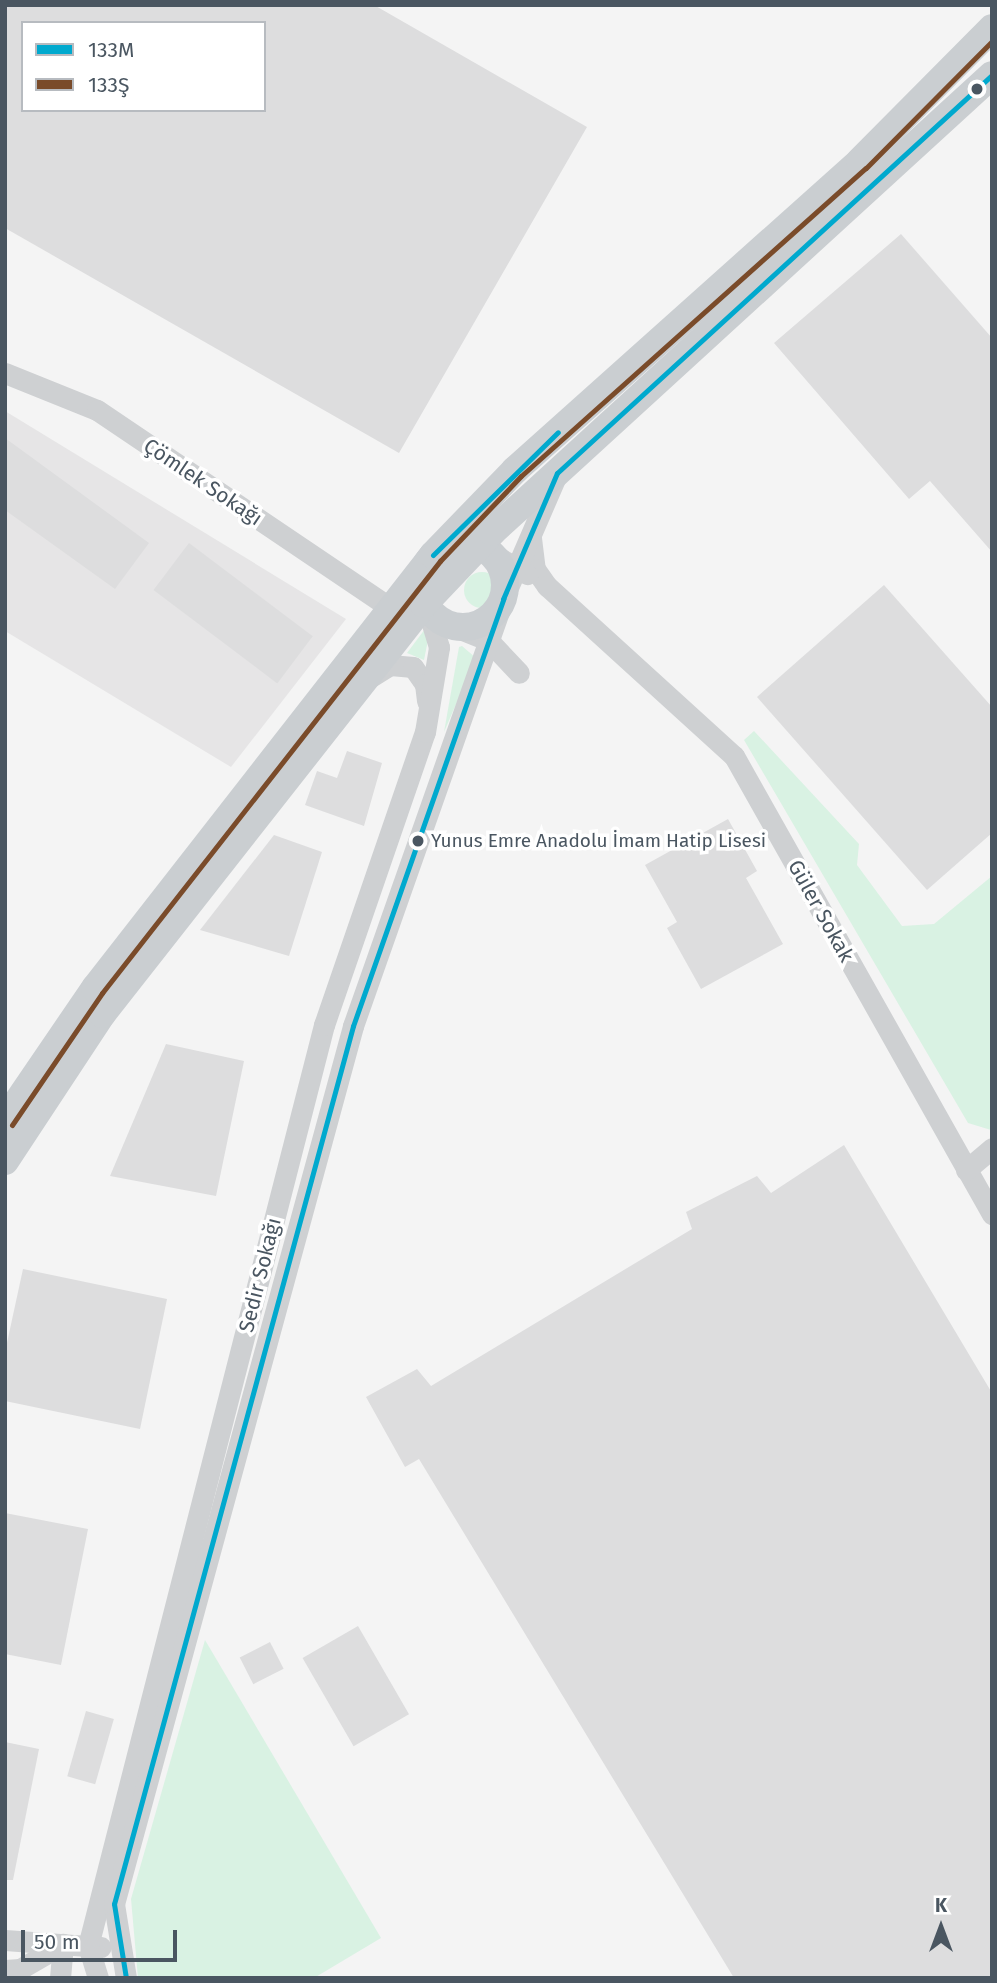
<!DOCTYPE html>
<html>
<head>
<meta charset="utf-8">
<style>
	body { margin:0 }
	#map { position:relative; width:997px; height:1983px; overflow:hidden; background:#f4f4f4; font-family:"Fira Sans",sans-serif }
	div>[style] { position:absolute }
	.education>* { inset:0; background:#e6e5e6 }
	.green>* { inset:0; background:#d9f2e3 }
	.round { border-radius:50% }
	.building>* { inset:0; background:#ddddde; transform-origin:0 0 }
	.minor>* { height:21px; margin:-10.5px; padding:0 10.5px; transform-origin:10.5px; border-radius:10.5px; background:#ced0d2 }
	.major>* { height:28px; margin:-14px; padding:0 14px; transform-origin:14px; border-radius:14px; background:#caced1 }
	.major>.ring { margin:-14px; padding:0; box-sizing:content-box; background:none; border:28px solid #caced1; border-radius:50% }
	.bus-1>* { height:5px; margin:-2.5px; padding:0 2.5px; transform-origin:2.5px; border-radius:2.5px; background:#00a9ce }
	.bus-2>* { height:5px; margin:-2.5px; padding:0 2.5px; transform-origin:2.5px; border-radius:2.5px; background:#7a4b2a }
	.dots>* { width:19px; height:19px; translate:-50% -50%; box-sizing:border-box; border:4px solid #fff; border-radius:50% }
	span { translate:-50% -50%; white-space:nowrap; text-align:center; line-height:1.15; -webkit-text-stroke:7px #fff; paint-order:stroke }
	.bus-label { font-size:19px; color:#4a5661 }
	.left { translate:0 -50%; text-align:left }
	.street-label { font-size:21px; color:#4a5661 }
	.frame { position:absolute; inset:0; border:7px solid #4a5661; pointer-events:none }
	.legend { position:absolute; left:21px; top:21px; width:245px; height:91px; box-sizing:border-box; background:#fff; border:2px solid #b7bbc0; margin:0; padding:9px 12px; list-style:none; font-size:21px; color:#4a5661 }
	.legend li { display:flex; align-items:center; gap:14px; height:35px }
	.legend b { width:35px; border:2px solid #b7bbc0 }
	.north { position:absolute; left:906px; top:1892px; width:70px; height:70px; -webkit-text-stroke:5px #fff; paint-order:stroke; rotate:0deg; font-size:19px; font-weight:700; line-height:28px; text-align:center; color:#4a5661 }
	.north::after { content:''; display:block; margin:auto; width:24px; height:32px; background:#4a5661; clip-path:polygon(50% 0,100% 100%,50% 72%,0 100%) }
	.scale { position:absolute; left:21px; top:1930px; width:156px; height:32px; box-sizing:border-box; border:4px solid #4a5661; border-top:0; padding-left:9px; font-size:21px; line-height:24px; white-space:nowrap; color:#4a5661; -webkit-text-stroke:5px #fff; paint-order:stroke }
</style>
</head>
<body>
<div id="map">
	<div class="education">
		<i style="clip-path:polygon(5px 411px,346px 619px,231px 767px,5px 631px)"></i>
	</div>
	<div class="green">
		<i class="round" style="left:464px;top:572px;width:36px;height:36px"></i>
		<i style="clip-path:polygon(425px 629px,430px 630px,424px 660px,407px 653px)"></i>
		<i style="clip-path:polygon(462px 646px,476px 658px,444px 732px,459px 647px)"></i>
		<i style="clip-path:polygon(754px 731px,859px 844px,857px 865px,902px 926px,934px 924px,992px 876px,991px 1130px,968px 1123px,744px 740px)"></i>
		<i style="clip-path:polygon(205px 1640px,381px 1938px,314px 1978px,138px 1978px,131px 1899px)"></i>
	</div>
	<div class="building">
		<i style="clip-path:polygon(evenodd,5px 5px,374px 5px,587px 127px,399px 453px,5px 228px,5px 5px,23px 23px,264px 23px,264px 110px,23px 110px,23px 23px)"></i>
		<i style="clip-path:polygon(901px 234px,992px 338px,992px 552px,930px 481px,909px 499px,774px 343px)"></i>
		<i style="clip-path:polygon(5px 438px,149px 543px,115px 589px,5px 510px)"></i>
		<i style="left:189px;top:543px;width:155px;height:59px;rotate:37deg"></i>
		<i style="clip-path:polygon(884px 585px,992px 707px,992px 833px,927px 890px,757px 697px)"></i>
		<i style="clip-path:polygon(347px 751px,382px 763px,364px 826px,305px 805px,317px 771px,337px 778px)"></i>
		<i style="clip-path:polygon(728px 819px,757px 871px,746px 878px,783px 944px,701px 989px,667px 928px,677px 922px,645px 865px)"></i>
		<i style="clip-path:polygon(274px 835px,322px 852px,289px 956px,200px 930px)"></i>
		<i style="clip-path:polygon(166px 1044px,244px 1061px,216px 1196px,110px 1176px)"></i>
		<i style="clip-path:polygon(844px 1145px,992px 1393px,992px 1978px,734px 1978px,419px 1459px,405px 1467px,366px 1397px,417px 1369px,431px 1386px,692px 1229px,686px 1212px,757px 1176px,771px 1193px)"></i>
		<i style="clip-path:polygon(23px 1269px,167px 1299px,140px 1429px,5px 1401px,5px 1352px)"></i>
		<i style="clip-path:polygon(5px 1513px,88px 1529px,61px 1665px,5px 1654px)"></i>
		<i style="left:358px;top:1626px;width:102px;height:64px;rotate:60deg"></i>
		<i style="left:270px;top:1642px;width:30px;height:34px;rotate:63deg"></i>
		<i style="left:86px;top:1711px;width:29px;height:68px;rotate:16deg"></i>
		<i style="clip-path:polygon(5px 1742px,39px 1749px,13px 1880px,5px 1880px)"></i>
	</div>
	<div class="minor">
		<i style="left:5px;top:373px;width:99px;rotate:21.9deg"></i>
		<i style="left:97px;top:410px;width:354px;rotate:34deg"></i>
		<i style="left:531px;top:538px;width:31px;rotate:83deg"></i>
		<i style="left:535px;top:569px;width:21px;rotate:55deg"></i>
		<i style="left:547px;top:586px;width:253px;rotate:42.3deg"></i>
		<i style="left:734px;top:756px;width:526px;rotate:60.61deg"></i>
		<i style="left:486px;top:550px;width:48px;rotate:30.3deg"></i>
		<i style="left:455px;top:627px;width:35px;rotate:22deg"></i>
		<i style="left:488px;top:640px;width:45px;rotate:46.8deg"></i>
		<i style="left:369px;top:678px;width:25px;rotate:-32deg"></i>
		<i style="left:390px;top:665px;width:23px;rotate:5deg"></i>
		<i style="left:413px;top:667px;width:21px;rotate:55deg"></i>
		<i style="left:425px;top:684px;width:17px;rotate:83deg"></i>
		<i style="left:966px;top:1170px;width:34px;rotate:-40deg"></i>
		<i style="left:5px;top:1940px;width:96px;rotate:4.2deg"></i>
		<i style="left:5px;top:1970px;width:15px;rotate:-4deg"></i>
		<i style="left:20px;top:1969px;width:50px;rotate:-30.2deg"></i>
		<i style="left:60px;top:1978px;width:34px;rotate:-85deg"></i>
		<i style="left:98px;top:1978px;width:34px;rotate:-107deg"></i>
		<i style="left:88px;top:1946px;width:951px;rotate:-75.63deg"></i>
		<i style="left:324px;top:1025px;width:310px;rotate:-71deg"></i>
		<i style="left:425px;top:732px;width:86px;rotate:-80.6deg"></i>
		<i style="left:439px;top:647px;width:39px;rotate:-107deg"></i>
		<i style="left:126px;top:1978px;width:75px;rotate:-99.2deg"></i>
		<i style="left:114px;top:1904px;width:910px;rotate:-74.77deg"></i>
		<i style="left:353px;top:1026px;width:453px;rotate:-70.6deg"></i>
		<i style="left:503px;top:599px;width:131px;rotate:-66.6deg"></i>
	</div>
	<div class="major">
		<i class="ring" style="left:421px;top:543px;width:56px;height:56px"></i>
		<i style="left:5px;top:1120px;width:160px;rotate:-55.7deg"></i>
		<i style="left:95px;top:988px;width:549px;rotate:-52.02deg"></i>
		<i style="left:433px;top:555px;width:118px;rotate:-46deg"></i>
		<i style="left:515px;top:470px;width:463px;rotate:-41.8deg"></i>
		<i style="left:860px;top:161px;width:187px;rotate:-45.2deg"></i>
		<i style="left:5px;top:1161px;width:176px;rotate:-56.6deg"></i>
		<i style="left:102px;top:1014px;width:521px;rotate:-51.86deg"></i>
		<i style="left:424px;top:604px;width:99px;rotate:-46.6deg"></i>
		<i style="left:492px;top:532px;width:677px;rotate:-42.43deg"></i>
	</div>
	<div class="bus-1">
		<i style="left:433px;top:555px;width:175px;rotate:-44.5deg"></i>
		<i style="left:126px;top:1978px;width:75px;rotate:-99.2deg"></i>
		<i style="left:114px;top:1904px;width:910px;rotate:-74.77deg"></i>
		<i style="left:353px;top:1026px;width:453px;rotate:-70.6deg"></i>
		<i style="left:503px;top:599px;width:137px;rotate:-66.8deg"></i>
		<i style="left:557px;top:473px;width:590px;rotate:-42.46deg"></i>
	</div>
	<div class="bus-2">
		<i style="left:12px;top:1125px;width:160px;rotate:-55.7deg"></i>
		<i style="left:102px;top:993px;width:549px;rotate:-51.96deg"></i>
		<i style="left:440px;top:561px;width:117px;rotate:-46.4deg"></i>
		<i style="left:521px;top:476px;width:462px;rotate:-41.8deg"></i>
		<i style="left:866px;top:168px;width:179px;rotate:-45.2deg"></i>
	</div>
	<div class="dots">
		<i style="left:977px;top:89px;background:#4a5661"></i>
		<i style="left:418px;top:841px;background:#4a5661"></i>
	</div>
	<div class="bus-label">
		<span class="left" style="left:431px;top:841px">Yunus Emre Anadolu İmam Hatip Lisesi</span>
	</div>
	<div class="street-label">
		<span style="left:203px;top:482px;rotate:34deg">Çömlek Sokağı</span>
		<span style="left:821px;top:911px;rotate:61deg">Güler Sokak</span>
		<span style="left:260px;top:1275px;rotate:-76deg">Sedir Sokağı</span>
	</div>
	<div class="frame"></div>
	<ul class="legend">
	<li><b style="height:9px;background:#00a9ce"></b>133M</li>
	<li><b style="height:9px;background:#7a4b2a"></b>133Ş</li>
	</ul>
	<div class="north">K</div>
	<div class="scale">50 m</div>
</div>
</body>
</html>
